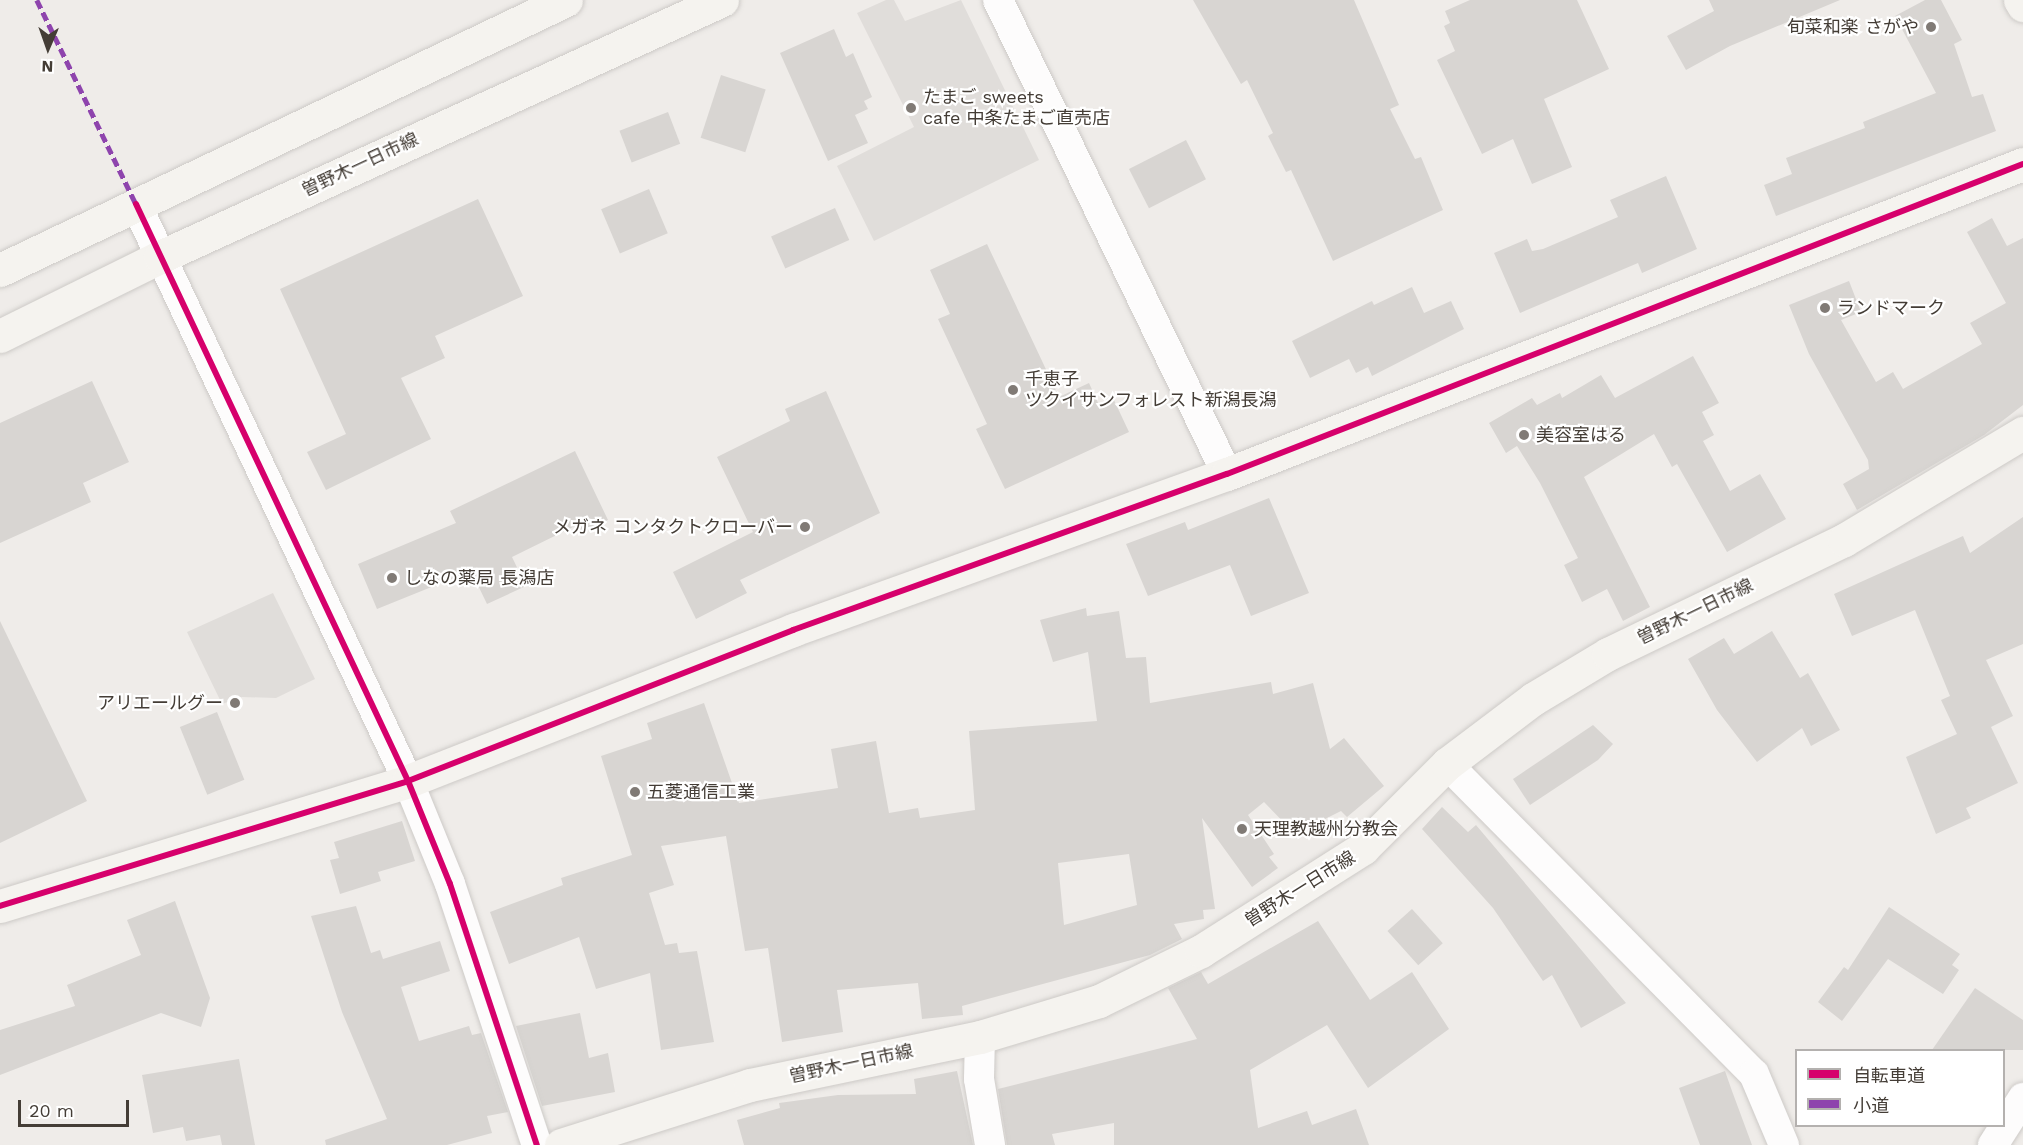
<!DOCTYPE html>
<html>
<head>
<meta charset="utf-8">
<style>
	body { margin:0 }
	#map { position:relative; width:2023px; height:1145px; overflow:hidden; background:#efece9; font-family:"Work Sans","Noto Sans JP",sans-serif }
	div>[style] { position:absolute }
	.parking>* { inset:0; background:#e0ddda }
	.building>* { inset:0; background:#d8d5d2; transform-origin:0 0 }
	.roads { filter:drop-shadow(0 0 2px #cdcac7) drop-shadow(0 0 2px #cdcac7) }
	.street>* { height:30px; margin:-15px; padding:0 15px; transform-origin:15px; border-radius:15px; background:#fdfcfc }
	.secondary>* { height:33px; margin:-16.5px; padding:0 16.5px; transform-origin:16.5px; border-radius:16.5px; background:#f5f3ef }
	.quiet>* { height:4.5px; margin-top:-2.25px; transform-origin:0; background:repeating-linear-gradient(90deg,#8e44ad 0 9px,transparent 0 13.5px) }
	.cycleway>* { height:6px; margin:-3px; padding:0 3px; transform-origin:3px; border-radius:3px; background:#d6006c }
	.dots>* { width:16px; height:16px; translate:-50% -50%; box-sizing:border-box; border:3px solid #fff; border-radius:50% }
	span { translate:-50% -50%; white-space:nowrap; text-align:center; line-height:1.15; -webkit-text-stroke:4.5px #fff; paint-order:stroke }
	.poi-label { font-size:18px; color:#443d36 }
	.right { translate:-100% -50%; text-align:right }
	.left { translate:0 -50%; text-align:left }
	.street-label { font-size:18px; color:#443d36 }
	.legend { position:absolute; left:1795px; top:1049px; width:210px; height:78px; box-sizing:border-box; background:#fff; border:2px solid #b4b1af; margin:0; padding:8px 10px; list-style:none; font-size:18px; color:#443d36 }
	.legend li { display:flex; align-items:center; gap:12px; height:30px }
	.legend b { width:30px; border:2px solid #b4b1af }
	.north { position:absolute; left:18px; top:18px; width:60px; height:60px; -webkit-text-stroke:4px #fff; paint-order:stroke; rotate:182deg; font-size:16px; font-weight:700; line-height:24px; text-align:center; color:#443d36 }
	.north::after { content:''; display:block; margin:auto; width:21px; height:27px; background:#443d36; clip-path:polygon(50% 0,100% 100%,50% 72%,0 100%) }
	.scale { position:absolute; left:18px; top:1100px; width:111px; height:27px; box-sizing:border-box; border:3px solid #443d36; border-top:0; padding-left:8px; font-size:18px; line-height:21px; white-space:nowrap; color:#443d36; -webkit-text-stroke:4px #fff; paint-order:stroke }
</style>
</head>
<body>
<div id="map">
	<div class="parking">
		<i style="clip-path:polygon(886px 0,894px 0,905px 21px,961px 0,1039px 160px,874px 241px,837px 166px,914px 127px,857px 13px)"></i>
		<i style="clip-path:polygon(273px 593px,315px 679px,276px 698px,242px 697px,222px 704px,187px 632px)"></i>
	</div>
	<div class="building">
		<i style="clip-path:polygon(1193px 0,1354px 0,1399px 105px,1390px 109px,1415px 159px,1421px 157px,1443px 210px,1333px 261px,1291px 170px,1286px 172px,1268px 136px,1273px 133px,1247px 80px,1241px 84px)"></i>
		<i style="clip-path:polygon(1470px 0,1577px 0,1609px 69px,1544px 99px,1572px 167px,1532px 184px,1513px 139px,1482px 154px,1437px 60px,1455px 51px,1444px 26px,1450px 23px,1445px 11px)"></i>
		<i style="clip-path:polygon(1709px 0,1840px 0,1730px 46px,1686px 70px,1667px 36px,1714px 11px)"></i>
		<i style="clip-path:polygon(1925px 0,1941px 0,1962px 40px,1954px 44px,1972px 97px,1983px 94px,1996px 131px,1776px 216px,1764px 185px,1792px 174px,1786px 158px,1865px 128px,1863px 122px,1936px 93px,1895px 16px)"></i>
		<i style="clip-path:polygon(834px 29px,846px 57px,853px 53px,872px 97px,864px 101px,868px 109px,855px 115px,868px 143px,828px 161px,780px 53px)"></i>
		<i style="left:721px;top:75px;width:47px;height:66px;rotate:18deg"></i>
		<i style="left:668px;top:112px;width:34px;height:52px;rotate:69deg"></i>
		<i style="left:1186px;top:140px;width:44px;height:64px;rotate:63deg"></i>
		<i style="clip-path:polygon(1666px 176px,1697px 249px,1642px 273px,1638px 263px,1520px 313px,1494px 253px,1527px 239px,1532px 251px,1543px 249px,1618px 217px,1610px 200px)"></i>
		<i style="left:649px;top:189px;width:48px;height:52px;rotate:67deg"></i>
		<i style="clip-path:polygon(478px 199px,523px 296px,435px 336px,445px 358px,401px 378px,431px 439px,326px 490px,307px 452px,346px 434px,280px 289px)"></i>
		<i style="left:835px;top:208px;width:35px;height:70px;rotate:66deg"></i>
		<i style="clip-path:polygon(1992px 218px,2007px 246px,2023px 238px,2023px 405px,1984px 435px,1857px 510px,1843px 484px,1869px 469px,1868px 460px,1809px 354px,1789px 305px,1849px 281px,1861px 312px,1841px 320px,1876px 382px,1893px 372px,1903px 389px,1982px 344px,1970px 323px,2006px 303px,1967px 232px)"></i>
		<i style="clip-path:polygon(987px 244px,1059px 397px,1089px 383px,1099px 405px,1113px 398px,1129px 432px,1005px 489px,976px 429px,987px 424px,938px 319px,950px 314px,930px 270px)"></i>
		<i style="clip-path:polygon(1412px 287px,1424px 313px,1451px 301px,1464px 329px,1372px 376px,1368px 367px,1356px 373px,1349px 359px,1310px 378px,1292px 341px,1372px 301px,1374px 305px)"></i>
		<i style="clip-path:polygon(1693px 356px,1719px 403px,1702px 412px,1714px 435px,1703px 441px,1730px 491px,1760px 474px,1786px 519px,1727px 552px,1677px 464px,1672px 467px,1654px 434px,1584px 477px,1650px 607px,1623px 621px,1607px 589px,1582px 602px,1564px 565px,1578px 558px,1540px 483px,1517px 446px,1506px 453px,1489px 423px,1532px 398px,1537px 405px,1560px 393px,1562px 398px,1601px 375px,1615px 398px)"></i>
		<i style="clip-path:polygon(92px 381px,129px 462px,83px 483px,91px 502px,0 543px,0 423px)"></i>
		<i style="clip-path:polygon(826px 391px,880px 513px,740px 580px,747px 593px,696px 619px,673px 572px,753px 532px,717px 457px,790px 421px,785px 409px)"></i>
		<i style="clip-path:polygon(575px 451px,608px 520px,579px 534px,575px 526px,512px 557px,526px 586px,487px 604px,471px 571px,377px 609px,358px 564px,456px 523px,450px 511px)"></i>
		<i style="clip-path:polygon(1269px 498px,1309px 593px,1251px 616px,1230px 565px,1148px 596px,1126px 544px,1185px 522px,1188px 530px)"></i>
		<i style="clip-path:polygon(2023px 517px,2023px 644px,1986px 660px,2013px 716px,1991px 727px,2018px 783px,1966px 808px,1971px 818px,1936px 834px,1906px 757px,1957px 734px,1941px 700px,1950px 696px,1915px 610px,1852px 636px,1834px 594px,1963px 536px,1970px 553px)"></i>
		<i style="clip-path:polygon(evenodd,1086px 608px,1087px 616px,1119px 611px,1126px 658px,1146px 657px,1150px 703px,1271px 682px,1273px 694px,1313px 683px,1330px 749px,1344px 738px,1384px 786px,1347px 817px,1341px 811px,1295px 834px,1264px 802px,1248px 815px,1274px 854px,1269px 857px,1278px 868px,1252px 887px,1202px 818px,1215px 909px,1203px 910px,1204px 919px,1174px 924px,1182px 939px,1150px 955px,962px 1006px,963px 1015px,922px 1019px,918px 983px,837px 990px,843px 1032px,782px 1042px,768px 948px,745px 951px,726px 836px,661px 846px,674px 885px,649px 893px,665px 945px,677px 943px,679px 953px,697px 951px,714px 1042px,661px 1050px,650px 973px,596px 989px,579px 937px,509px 964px,490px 912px,563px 885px,561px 878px,632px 855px,601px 756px,652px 739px,647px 723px,704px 703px,739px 803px,838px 788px,831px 749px,876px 741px,889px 813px,918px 808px,920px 818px,975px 810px,969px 731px,1097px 721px,1088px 652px,1053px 662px,1040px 620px,1086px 608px,1129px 854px,1137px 905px,1064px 925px,1058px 863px,1129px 854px)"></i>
		<i style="clip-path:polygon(0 621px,87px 801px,0 843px)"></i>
		<i style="clip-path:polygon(1772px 631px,1800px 678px,1808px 673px,1840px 730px,1811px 746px,1802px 728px,1757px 762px,1717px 710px,1688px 659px,1724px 638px,1734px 654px)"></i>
		<i style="left:217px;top:712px;width:73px;height:40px;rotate:68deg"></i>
		<i style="clip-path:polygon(1593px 725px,1613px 744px,1598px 760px,1530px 805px,1513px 779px)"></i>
		<i style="clip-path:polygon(1442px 807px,1468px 832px,1476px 825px,1626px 1003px,1581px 1028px,1552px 975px,1543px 981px,1493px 908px,1422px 829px)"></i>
		<i style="clip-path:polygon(402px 821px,415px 861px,378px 872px,381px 881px,340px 894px,330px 860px,339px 858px,334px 842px)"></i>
		<i style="clip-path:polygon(175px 901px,210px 998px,201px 1027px,161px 1013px,0 1075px,0 1030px,75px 1006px,67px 985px,141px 955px,127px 920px)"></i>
		<i style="clip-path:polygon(356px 906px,371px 953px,380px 950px,383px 959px,440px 941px,450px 971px,401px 987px,419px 1041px,469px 1026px,472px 1035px,481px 1033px,508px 1112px,487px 1116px,492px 1133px,447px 1145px,326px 1145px,325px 1140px,387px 1119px,342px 1012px,311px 916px)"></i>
		<i style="clip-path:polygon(1889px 907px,1960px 954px,1952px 965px,1959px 970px,1943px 994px,1888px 959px,1842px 1021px,1818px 1002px,1844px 967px,1848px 970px)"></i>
		<i style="left:1412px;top:909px;width:46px;height:33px;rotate:48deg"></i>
		<i style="clip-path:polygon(1318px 921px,1370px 1000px,1412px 972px,1449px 1029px,1368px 1088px,1327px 1025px,1250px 1070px,1258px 1128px,1307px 1111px,1312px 1125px,1356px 1109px,1369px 1145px,1114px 1145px,1114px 1123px,1052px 1134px,1055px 1145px,1007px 1145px,998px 1089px,1197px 1039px,1168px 988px,1201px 972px,1208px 984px)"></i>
		<i style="clip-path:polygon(1975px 988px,2023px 1020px,2023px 1050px,1932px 1050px)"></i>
		<i style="clip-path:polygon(580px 1013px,589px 1058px,608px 1053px,615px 1092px,542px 1106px,516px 1026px)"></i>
		<i style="clip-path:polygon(239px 1059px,255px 1145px,222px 1145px,220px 1135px,186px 1141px,183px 1127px,153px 1133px,142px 1075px)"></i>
		<i style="clip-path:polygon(957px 1071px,973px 1145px,744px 1145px,737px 1120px,780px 1108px,779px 1103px,838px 1095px,916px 1094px,914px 1079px)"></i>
		<i style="clip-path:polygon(1725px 1071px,1732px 1091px,1752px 1145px,1700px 1145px,1679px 1088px)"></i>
	</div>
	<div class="roads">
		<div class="street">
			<i style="left:998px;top:0;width:526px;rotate:64.21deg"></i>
			<i style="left:136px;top:204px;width:638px;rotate:64.76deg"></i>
			<i style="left:408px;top:781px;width:111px;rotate:67.8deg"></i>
			<i style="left:450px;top:884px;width:275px;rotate:71.6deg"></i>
			<i style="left:1447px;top:764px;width:436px;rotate:45.3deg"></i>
			<i style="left:1754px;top:1074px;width:77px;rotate:67.1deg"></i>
			<i style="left:980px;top:1037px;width:42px;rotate:91.4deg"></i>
			<i style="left:979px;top:1079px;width:67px;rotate:80.5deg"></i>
			<i style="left:1993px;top:1145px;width:56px;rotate:-57.4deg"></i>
		</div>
		<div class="secondary">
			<i style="left:2020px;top:0;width:6px;rotate:59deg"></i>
			<i style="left:0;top:270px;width:627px;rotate:-25.5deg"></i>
			<i style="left:0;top:336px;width:178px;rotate:-26.3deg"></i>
			<i style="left:160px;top:257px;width:618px;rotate:-24.57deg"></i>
			<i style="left:0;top:906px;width:427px;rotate:-17deg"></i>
			<i style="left:408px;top:781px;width:414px;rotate:-21.4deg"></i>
			<i style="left:793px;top:630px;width:461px;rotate:-19.8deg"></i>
			<i style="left:1227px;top:474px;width:854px;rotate:-21.28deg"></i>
			<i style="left:561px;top:1145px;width:198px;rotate:-17.6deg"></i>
			<i style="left:750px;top:1085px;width:235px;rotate:-11.8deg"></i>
			<i style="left:980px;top:1037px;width:124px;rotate:-16.8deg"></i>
			<i style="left:1099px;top:1001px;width:114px;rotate:-26.1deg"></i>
			<i style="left:1201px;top:951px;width:192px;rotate:-32.4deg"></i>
			<i style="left:1363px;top:848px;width:119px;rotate:-45deg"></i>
			<i style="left:1447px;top:764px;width:108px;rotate:-37.1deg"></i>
			<i style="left:1533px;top:699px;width:87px;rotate:-31deg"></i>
			<i style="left:1608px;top:654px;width:262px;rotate:-25.8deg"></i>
			<i style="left:1844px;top:540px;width:209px;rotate:-30.9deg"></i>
		</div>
	</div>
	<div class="quiet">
		<i style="left:37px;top:0;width:227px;rotate:64.1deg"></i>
	</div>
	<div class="cycleway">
		<i style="left:136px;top:204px;width:638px;rotate:64.76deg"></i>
		<i style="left:408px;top:781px;width:111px;rotate:67.8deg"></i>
		<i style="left:450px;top:884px;width:275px;rotate:71.6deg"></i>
		<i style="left:0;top:906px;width:427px;rotate:-17deg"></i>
		<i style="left:408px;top:781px;width:414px;rotate:-21.4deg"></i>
		<i style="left:793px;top:630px;width:461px;rotate:-19.8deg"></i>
		<i style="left:1227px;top:474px;width:854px;rotate:-21.28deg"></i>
	</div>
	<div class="dots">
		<i style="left:1931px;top:27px;background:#807a75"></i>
		<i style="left:911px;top:108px;background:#807a75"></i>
		<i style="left:1825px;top:308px;background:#807a75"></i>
		<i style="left:1013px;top:390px;background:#807a75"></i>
		<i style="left:1524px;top:435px;background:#807a75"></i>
		<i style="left:805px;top:527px;background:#807a75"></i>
		<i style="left:392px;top:578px;background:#807a75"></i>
		<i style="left:235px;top:703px;background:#807a75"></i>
		<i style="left:635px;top:792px;background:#807a75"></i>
		<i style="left:1242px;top:829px;background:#807a75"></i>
	</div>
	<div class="poi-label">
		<span class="right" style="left:1919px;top:27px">旬菜和楽 さがや</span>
		<span class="left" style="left:923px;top:108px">たまご sweets<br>cafe 中条たまご直売店</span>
		<span class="left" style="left:1837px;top:308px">ランドマーク</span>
		<span class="left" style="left:1025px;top:390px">千恵子<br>ツクイサンフォレスト新潟長潟</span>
		<span class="left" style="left:1536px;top:435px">美容室はる</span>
		<span class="right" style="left:793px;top:527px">メガネ コンタクトクローバー</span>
		<span class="left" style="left:404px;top:578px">しなの薬局 長潟店</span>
		<span class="right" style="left:223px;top:703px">アリエールグー</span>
		<span class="left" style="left:647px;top:792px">五菱通信工業</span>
		<span class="left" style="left:1254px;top:829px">天理教越州分教会</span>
	</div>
	<div class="street-label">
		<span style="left:360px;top:165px;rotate:-25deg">曽野木一日市線</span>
		<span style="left:1695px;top:612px;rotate:-26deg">曽野木一日市線</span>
		<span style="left:1300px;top:889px;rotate:-32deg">曽野木一日市線</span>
		<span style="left:851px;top:1064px;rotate:-12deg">曽野木一日市線</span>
	</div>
	<ul class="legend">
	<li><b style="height:8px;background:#d6006c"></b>自転車道</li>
	<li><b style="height:8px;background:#8e44ad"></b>小道</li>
	</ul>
	<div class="north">N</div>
	<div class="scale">20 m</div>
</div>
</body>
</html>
